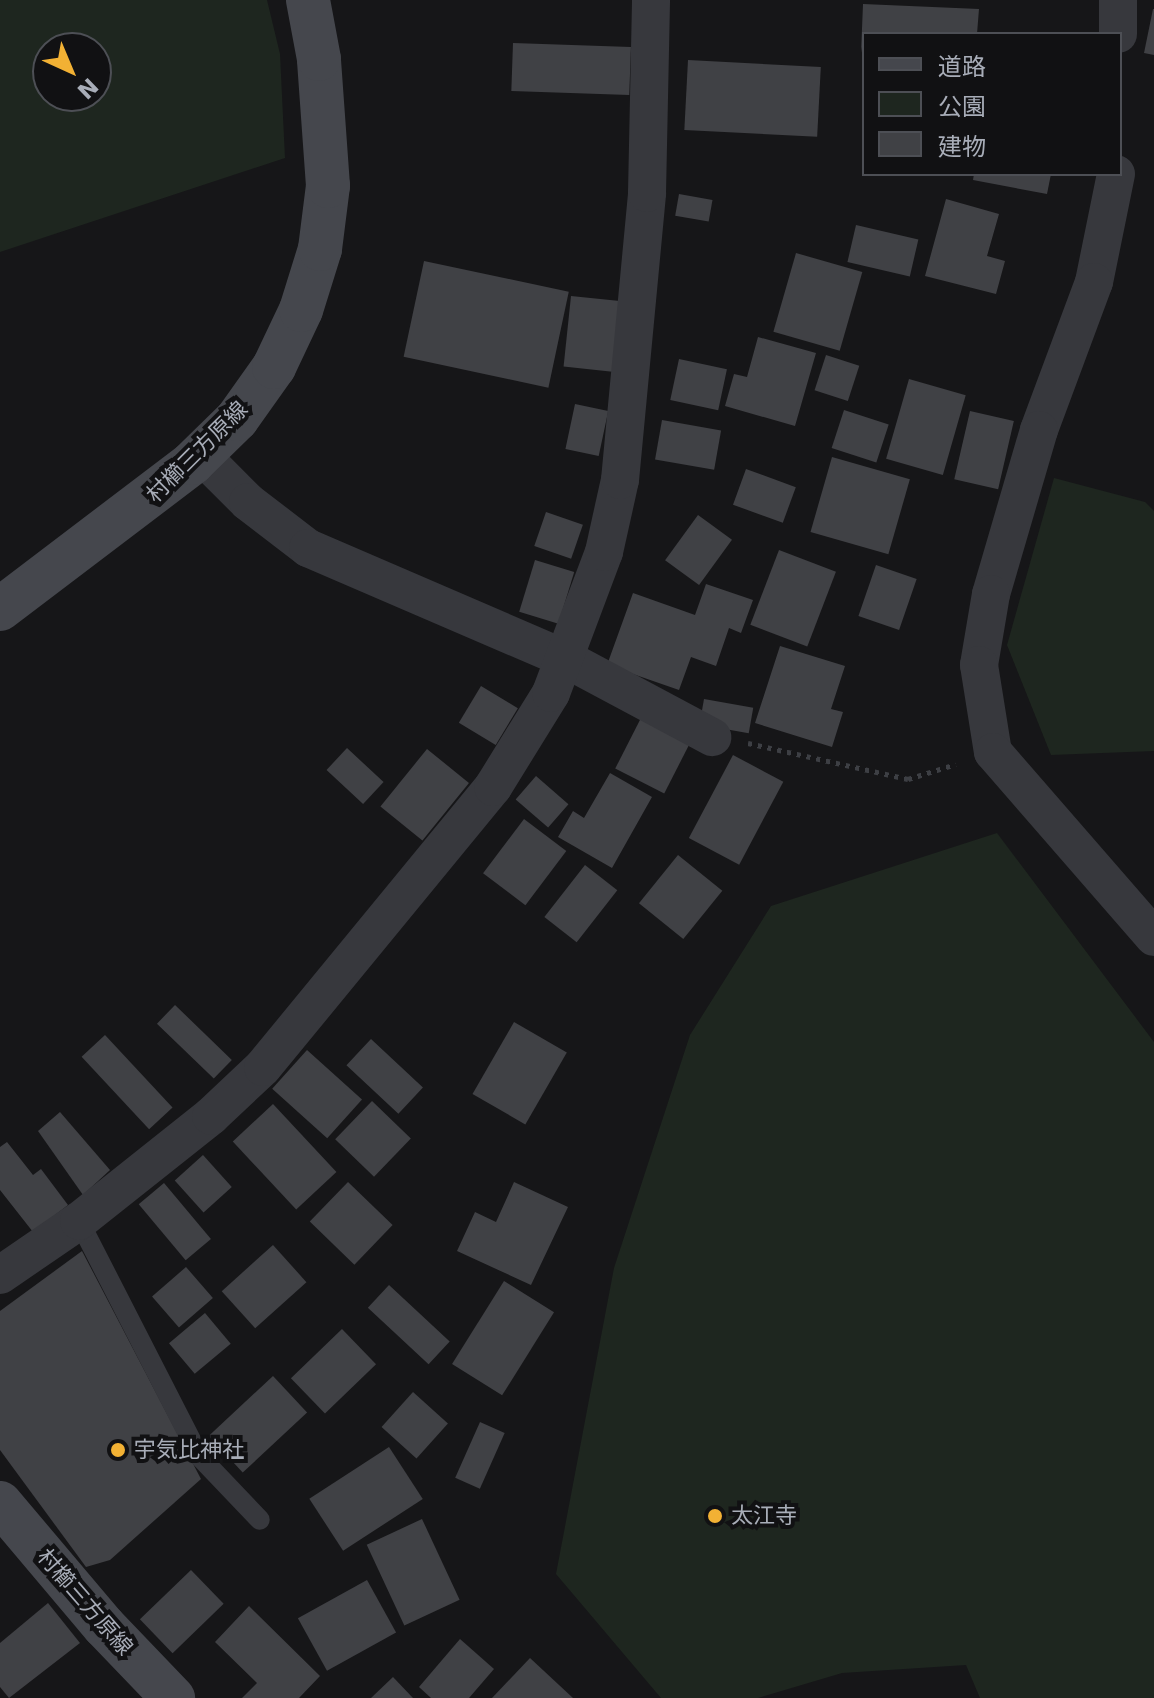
<!DOCTYPE html>
<html>
<head>
<meta charset="utf-8">
<style>
	body { margin:0 }
	#map { position:relative; width:1154px; height:1698px; overflow:hidden; background:#161618; font-family:"DejaVu Sans","Noto Sans JP",sans-serif }
	div>[style] { position:absolute }
	.green>* { inset:0; background:#1e261f }
	.building>* { inset:0; background:#404145; transform-origin:0 0 }
	.path>* { height:5px; margin-top:-2.5px; transform-origin:0; background:repeating-linear-gradient(90deg,#3d3f44 0 4px,transparent 0 10px) }
	.service>* { height:20px; margin:-10px; padding:0 10px; transform-origin:10px; border-radius:10px; background:#37383d }
	.minor>* { height:38px; margin:-19px; padding:0 19px; transform-origin:19px; border-radius:19px; background:#37383d }
	.secondary>* { height:44px; margin:-22px; padding:0 22px; transform-origin:22px; border-radius:22px; background:#45474d }
	.dots>* { width:22px; height:22px; translate:-50% -50%; box-sizing:border-box; border:4px solid #111113; border-radius:50% }
	span { translate:-50% -50%; white-space:nowrap; text-align:center; line-height:1.15; -webkit-text-stroke:8px #111113; paint-order:stroke }
	.street-label { font-size:22px; color:#a8adb8 }
	.poi-label { font-size:22px; color:#a8adb8 }
	.left { translate:0 -50%; text-align:left }
	.legend { position:absolute; left:862px; top:32px; width:260px; height:144px; box-sizing:border-box; background:#111113; border:2px solid #4d4f55; margin:0; padding:10px 14px; list-style:none; font-size:24px; color:#a8adb8 }
	.legend li { display:flex; align-items:center; gap:16px; height:40px }
	.legend b { width:40px; border:2px solid #4d4f55 }
	.north { position:absolute; left:32px; top:32px; width:80px; height:80px; box-sizing:border-box; background:#111113; border:2px solid #4d4f55; border-radius:50%; rotate:136deg; font-size:22px; font-weight:700; line-height:32px; text-align:center; color:#a8adb8 }
	.north::after { content:''; display:block; margin:auto; width:28px; height:36px; background:#f2b134; clip-path:polygon(50% 0,100% 100%,50% 72%,0 100%) }
</style>
</head>
<body>
<div id="map">
	<div class="green">
		<i style="clip-path:polygon(evenodd,0 0,267px 0,280px 54px,285px 158px,0 252px,0 0,48px 48px,96px 48px,96px 96px,48px 96px,48px 48px)"></i>
		<i style="clip-path:polygon(1054px 478px,1145px 502px,1154px 511px,1154px 751px,1051px 755px,1007px 645px)"></i>
		<i style="clip-path:polygon(997px 833px,1154px 1042px,1154px 1698px,980px 1698px,966px 1665px,842px 1673px,758px 1698px,661px 1698px,556px 1574px,614px 1268px,690px 1035px,771px 906px)"></i>
	</div>
	<div class="building">
		<i style="clip-path:polygon(863px 4px,979px 9px,977px 34px,864px 34px,861px 53px)"></i>
		<i style="clip-path:polygon(1153px 9px,1154px 9px,1154px 55px,1144px 53px)"></i>
		<i style="left:513px;top:43px;width:118px;height:48px;rotate:2deg"></i>
		<i style="left:688px;top:60px;width:133px;height:70px;rotate:3deg"></i>
		<i style="clip-path:polygon(974px 174px,1051px 174px,1047px 194px,973px 180px)"></i>
		<i style="left:679px;top:194px;width:34px;height:22px;rotate:10deg"></i>
		<i style="clip-path:polygon(946px 199px,999px 214px,987px 256px,1005px 261px,996px 294px,925px 276px)"></i>
		<i style="left:856px;top:225px;width:64px;height:38px;rotate:13deg"></i>
		<i style="left:796px;top:253px;width:69px;height:82px;rotate:16deg"></i>
		<i style="left:424px;top:261px;width:148px;height:98px;rotate:12deg"></i>
		<i style="left:571px;top:296px;width:49px;height:71px;rotate:6deg"></i>
		<i style="clip-path:polygon(758px 337px,816px 353px,795px 426px,725px 406px,734px 374px,747px 377px)"></i>
		<i style="left:826px;top:355px;width:35px;height:37px;rotate:18deg"></i>
		<i style="left:679px;top:359px;width:49px;height:42px;rotate:12deg"></i>
		<i style="left:909px;top:379px;width:59px;height:83px;rotate:16deg"></i>
		<i style="left:575px;top:404px;width:34px;height:46px;rotate:12deg"></i>
		<i style="left:844px;top:410px;width:47px;height:40px;rotate:18deg"></i>
		<i style="left:970px;top:411px;width:45px;height:70px;rotate:13deg"></i>
		<i style="left:662px;top:420px;width:60px;height:40px;rotate:10deg"></i>
		<i style="left:832px;top:457px;width:81px;height:78px;rotate:16deg"></i>
		<i style="left:746px;top:469px;width:53px;height:38px;rotate:20deg"></i>
		<i style="left:546px;top:512px;width:39px;height:36px;rotate:19deg"></i>
		<i style="left:698px;top:515px;width:42px;height:56px;rotate:36deg"></i>
		<i style="left:779px;top:550px;width:61px;height:80px;rotate:21deg"></i>
		<i style="left:535px;top:560px;width:41px;height:54px;rotate:17deg"></i>
		<i style="left:876px;top:565px;width:43px;height:54px;rotate:19deg"></i>
		<i style="clip-path:polygon(706px 584px,753px 600px,741px 633px,729px 628px,716px 666px,691px 657px,679px 690px,607px 665px,633px 593px,695px 615px)"></i>
		<i style="clip-path:polygon(780px 646px,845px 666px,831px 709px,843px 712px,832px 747px,755px 723px)"></i>
		<i style="left:481px;top:686px;width:43px;height:43px;rotate:31deg"></i>
		<i style="left:704px;top:699px;width:50px;height:26px;rotate:10deg"></i>
		<i style="left:642px;top:716px;width:55px;height:59px;rotate:27deg"></i>
		<i style="left:347px;top:748px;width:50px;height:30px;rotate:43deg"></i>
		<i style="left:427px;top:749px;width:54px;height:74px;rotate:39deg"></i>
		<i style="left:733px;top:755px;width:57px;height:94px;rotate:28deg"></i>
		<i style="clip-path:polygon(610px 773px,652px 797px,612px 868px,558px 837px,573px 811px,584px 818px)"></i>
		<i style="left:536px;top:776px;width:43px;height:31px;rotate:41deg"></i>
		<i style="left:524px;top:819px;width:53px;height:68px;rotate:37deg"></i>
		<i style="left:678px;top:855px;width:57px;height:62px;rotate:39deg"></i>
		<i style="left:585px;top:865px;width:41px;height:66px;rotate:38deg"></i>
		<i style="left:175px;top:1005px;width:79px;height:26px;rotate:44deg"></i>
		<i style="left:514px;top:1022px;width:61px;height:83px;rotate:30deg"></i>
		<i style="left:105px;top:1035px;width:99px;height:32px;rotate:47deg"></i>
		<i style="left:371px;top:1039px;width:71px;height:36px;rotate:43deg"></i>
		<i style="left:307px;top:1050px;width:74px;height:52px;rotate:42deg"></i>
		<i style="left:372px;top:1101px;width:54px;height:53px;rotate:44deg"></i>
		<i style="left:273px;top:1104px;width:93px;height:55px;rotate:47deg"></i>
		<i style="clip-path:polygon(60px 1112px,110px 1170px,83px 1195px,38px 1131px)"></i>
		<i style="clip-path:polygon(7px 1142px,33px 1175px,41px 1169px,68px 1205px,33px 1232px,0 1190px,0 1147px)"></i>
		<i style="left:203px;top:1155px;width:43px;height:38px;rotate:48deg"></i>
		<i style="left:348px;top:1182px;width:62px;height:55px;rotate:44deg"></i>
		<i style="clip-path:polygon(514px 1182px,568px 1207px,531px 1285px,457px 1251px,475px 1212px,496px 1222px)"></i>
		<i style="left:164px;top:1183px;width:73px;height:33px;rotate:50deg"></i>
		<i style="left:273px;top:1245px;width:50px;height:69px;rotate:48deg"></i>
		<i style="clip-path:polygon(82px 1251px,201px 1479px,110px 1560px,86px 1567px,0 1450px,0 1311px)"></i>
		<i style="left:186px;top:1267px;width:41px;height:45px;rotate:49deg"></i>
		<i style="left:504px;top:1281px;width:59px;height:98px;rotate:32deg"></i>
		<i style="left:389px;top:1285px;width:83px;height:31px;rotate:43deg"></i>
		<i style="left:205px;top:1313px;width:40px;height:47px;rotate:50deg"></i>
		<i style="left:342px;top:1329px;width:49px;height:71px;rotate:46deg"></i>
		<i style="left:273px;top:1376px;width:50px;height:88px;rotate:47deg"></i>
		<i style="left:413px;top:1392px;width:47px;height:47px;rotate:42deg"></i>
		<i style="left:480px;top:1422px;width:27px;height:61px;rotate:24deg"></i>
		<i style="left:389px;top:1447px;width:62px;height:95px;rotate:57deg"></i>
		<i style="left:422px;top:1519px;width:89px;height:61px;rotate:65deg"></i>
		<i style="left:191px;top:1570px;width:47px;height:71px;rotate:46deg"></i>
		<i style="left:367px;top:1580px;width:60px;height:79px;rotate:61deg"></i>
		<i style="clip-path:polygon(48px 1603px,80px 1643px,9px 1698px,0 1687px,0 1643px)"></i>
		<i style="clip-path:polygon(249px 1606px,320px 1676px,299px 1698px,242px 1698px,257px 1683px,215px 1642px)"></i>
		<i style="clip-path:polygon(460px 1639px,494px 1669px,469px 1698px,431px 1698px,419px 1687px)"></i>
		<i style="clip-path:polygon(530px 1658px,573px 1698px,492px 1698px)"></i>
		<i style="clip-path:polygon(393px 1677px,413px 1698px,371px 1698px)"></i>
	</div>
	<div class="path">
		<i style="left:748px;top:743px;width:164px;rotate:12.7deg"></i>
		<i style="left:908px;top:779px;width:50px;rotate:-17.4deg"></i>
	</div>
	<div class="service">
		<i style="left:79px;top:1221px;width:264px;rotate:62.9deg"></i>
		<i style="left:199px;top:1456px;width:88px;rotate:46.4deg"></i>
	</div>
	<div class="minor">
		<i style="left:1118px;top:0;width:34px;rotate:90deg"></i>
		<i style="left:1116px;top:174px;width:110px;rotate:101.5deg"></i>
		<i style="left:1094px;top:282px;width:158px;rotate:110.4deg"></i>
		<i style="left:1039px;top:430px;width:171px;rotate:106.3deg"></i>
		<i style="left:991px;top:594px;width:72px;rotate:99.6deg"></i>
		<i style="left:979px;top:665px;width:88px;rotate:80.9deg"></i>
		<i style="left:993px;top:752px;width:245px;rotate:49deg"></i>
		<i style="left:201px;top:455px;width:66px;rotate:45deg"></i>
		<i style="left:248px;top:502px;width:76px;rotate:37.5deg"></i>
		<i style="left:308px;top:548px;width:281px;rotate:23.3deg"></i>
		<i style="left:566px;top:659px;width:166px;rotate:28.1deg"></i>
		<i style="left:0;top:1275px;width:96px;rotate:-34.4deg"></i>
		<i style="left:79px;top:1221px;width:169px;rotate:-38.5deg"></i>
		<i style="left:211px;top:1116px;width:71px;rotate:-43.3deg"></i>
		<i style="left:263px;top:1067px;width:362px;rotate:-50.6deg"></i>
		<i style="left:493px;top:787px;width:110px;rotate:-58.3deg"></i>
		<i style="left:551px;top:693px;width:151px;rotate:-69.4deg"></i>
		<i style="left:604px;top:552px;width:74px;rotate:-77.5deg"></i>
		<i style="left:620px;top:480px;width:288px;rotate:-84.6deg"></i>
		<i style="left:647px;top:193px;width:193px;rotate:-88.8deg"></i>
	</div>
	<div class="secondary">
		<i style="left:0;top:609px;width:241px;rotate:-37.2deg"></i>
		<i style="left:192px;top:463px;width:63px;rotate:-44.4deg"></i>
		<i style="left:237px;top:419px;width:64px;rotate:-54.6deg"></i>
		<i style="left:274px;top:367px;width:63px;rotate:-64.7deg"></i>
		<i style="left:301px;top:310px;width:64px;rotate:-72.7deg"></i>
		<i style="left:320px;top:249px;width:64px;rotate:-82.8deg"></i>
		<i style="left:328px;top:186px;width:127px;rotate:-94.1deg"></i>
		<i style="left:319px;top:59px;width:60px;rotate:-100.6deg"></i>
		<i style="left:0;top:1503px;width:161px;rotate:49.8deg"></i>
		<i style="left:104px;top:1626px;width:100px;rotate:46.2deg"></i>
	</div>
	<div class="dots">
		<i style="left:118px;top:1450px;background:#f2b134"></i>
		<i style="left:715px;top:1516px;background:#f2b134"></i>
	</div>
	<div class="street-label">
		<span style="left:197px;top:452px;rotate:-45deg">村櫛三方原線</span>
		<span style="left:85px;top:1602px;rotate:49deg">村櫛三方原線</span>
	</div>
	<div class="poi-label">
		<span class="left" style="left:134px;top:1450px">宇気比神社</span>
		<span class="left" style="left:731px;top:1516px">太江寺</span>
	</div>
	<ul class="legend">
	<li><b style="height:10px;background:#45474d"></b>道路</li>
	<li><b style="height:22px;background:#1e261f"></b>公園</li>
	<li><b style="height:22px;background:#404145"></b>建物</li>
	</ul>
	<div class="north">N</div>
</div>
</body>
</html>
